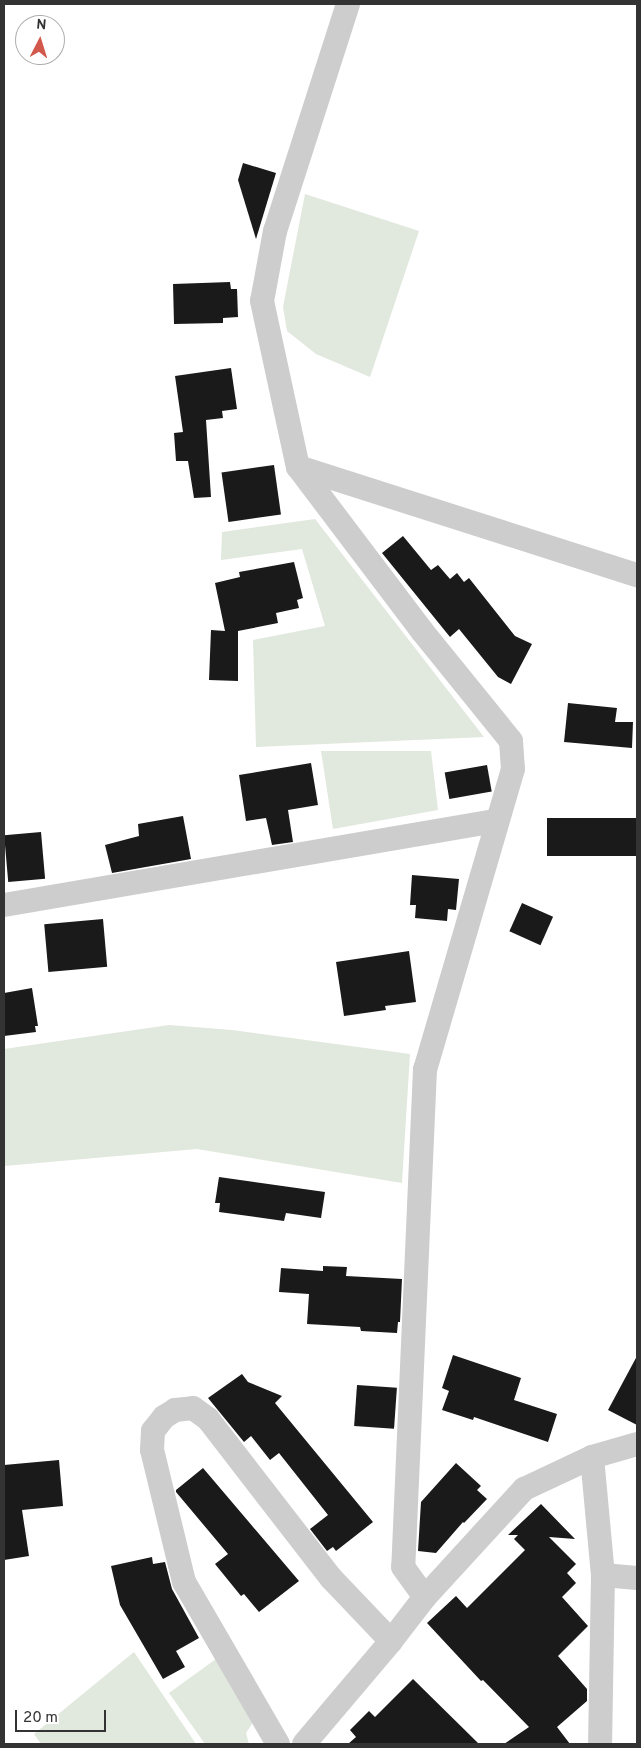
<!DOCTYPE html>
<html>
<head>
<meta charset="utf-8">
<style>
	body { margin:0 }
	#map { position:relative; width:641px; height:1748px; overflow:hidden; background:#fff; font-family:Overpass,sans-serif }
	div>[style] { position:absolute }
	.green>* { inset:0; background:#e1e8dd }
	.building>* { inset:0; background:#1a1a1a; transform-origin:0 0 }
	.minor>* { height:24px; margin:-12px; padding:0 12px; transform-origin:12px; border-radius:12px; background:#cdcdcd }
	span { translate:-50% -50%; white-space:nowrap; text-align:center; line-height:1.15; -webkit-text-stroke:5px #fff; paint-order:stroke }
	.frame { position:absolute; inset:0; border:5px solid #333; pointer-events:none }
	.north { position:absolute; left:15px; top:15px; width:50px; height:50px; box-sizing:border-box; background:#fff; border:1px solid #adadad; border-radius:50%; rotate:5deg; font-size:14px; font-weight:700; line-height:20px; text-align:center; color:#333 }
	.north::after { content:''; display:block; margin:auto; width:18px; height:22px; background:#d3584c; clip-path:polygon(50% 0,100% 100%,50% 72%,0 100%) }
	.scale { position:absolute; left:15px; top:1710px; width:91px; height:22px; box-sizing:border-box; border:2px solid #333; border-top:0; padding-left:6px; font-size:15px; line-height:18px; white-space:nowrap; color:#333; -webkit-text-stroke:4px #fff; paint-order:stroke }
</style>
</head>
<body>
<div id="map">
	<div class="green">
		<i style="clip-path:polygon(305px 194px,419px 231px,370px 377px,316px 354px,287px 331px,283px 307px)"></i>
		<i style="clip-path:polygon(315px 519px,484px 737px,256px 747px,253px 640px,325px 626px,302px 549px,221px 560px,222px 532px)"></i>
		<i style="clip-path:polygon(321px 751px,431px 751px,438px 810px,333px 829px)"></i>
		<i style="clip-path:polygon(169px 1025px,232px 1030px,410px 1054px,402px 1183px,197px 1149px,4px 1166px,4px 1049px)"></i>
		<i style="clip-path:polygon(134px 1652px,196px 1744px,41px 1744px,34px 1734px)"></i>
		<i style="clip-path:polygon(216px 1659px,254px 1721px,246px 1733px,249px 1744px,205px 1744px,169px 1693px)"></i>
	</div>
	<div class="building">
		<i style="clip-path:polygon(243px 163px,276px 173px,256px 239px,238px 180px)"></i>
		<i style="clip-path:polygon(230px 282px,231px 289px,237px 289px,238px 317px,223px 318px,223px 323px,174px 324px,173px 284px)"></i>
		<i style="clip-path:polygon(231px 368px,237px 409px,222px 411px,223px 418px,206px 420px,211px 497px,194px 498px,188px 461px,176px 461px,174px 433px,183px 432px,175px 376px)"></i>
		<i style="left:274px;top:465px;width:50px;height:53px;rotate:82deg"></i>
		<i style="clip-path:polygon(403px 536px,431px 570px,438px 565px,450px 579px,457px 573px,464px 582px,469px 578px,515px 636px,532px 644px,511px 684px,498px 677px,459px 629px,450px 637px,382px 553px)"></i>
		<i style="clip-path:polygon(294px 562px,303px 598px,297px 600px,299px 608px,276px 613px,278px 623px,238px 631px,238px 681px,209px 680px,211px 630px,225px 631px,215px 583px,240px 577px,239px 572px)"></i>
		<i style="clip-path:polygon(568px 703px,617px 708px,615px 722px,633px 722px,632px 748px,564px 742px)"></i>
		<i style="clip-path:polygon(311px 763px,318px 805px,288px 810px,293px 842px,272px 845px,266px 818px,246px 821px,239px 775px)"></i>
		<i style="left:487px;top:765px;width:27px;height:43px;rotate:80deg"></i>
		<i style="clip-path:polygon(183px 816px,191px 859px,112px 873px,105px 845px,139px 836px,138px 824px)"></i>
		<i style="left:637px;top:818px;width:38px;height:90px;rotate:90deg"></i>
		<i style="left:41px;top:832px;width:47px;height:37px;rotate:85deg"></i>
		<i style="clip-path:polygon(412px 875px,459px 879px,456px 910px,448px 909px,447px 921px,415px 918px,416px 905px,410px 905px)"></i>
		<i style="left:522px;top:903px;width:34px;height:31px;rotate:24deg"></i>
		<i style="left:103px;top:919px;width:48px;height:59px;rotate:85deg"></i>
		<i style="clip-path:polygon(409px 951px,416px 1002px,385px 1006px,386px 1010px,344px 1016px,336px 962px)"></i>
		<i style="clip-path:polygon(32px 988px,38px 1026px,35px 1026px,36px 1032px,4px 1036px,4px 993px)"></i>
		<i style="clip-path:polygon(219px 1177px,325px 1192px,321px 1218px,286px 1213px,284px 1221px,219px 1212px,220px 1203px,215px 1203px)"></i>
		<i style="clip-path:polygon(323px 1266px,347px 1267px,346px 1276px,402px 1279px,400px 1322px,398px 1322px,397px 1333px,361px 1331px,360px 1327px,307px 1324px,309px 1294px,279px 1292px,281px 1268px,323px 1271px)"></i>
		<i style="clip-path:polygon(453px 1355px,521px 1378px,514px 1400px,557px 1414px,548px 1442px,474px 1417px,473px 1420px,442px 1410px,449px 1391px,442px 1388px)"></i>
		<i style="clip-path:polygon(637px 1356px,637px 1425px,608px 1410px)"></i>
		<i style="clip-path:polygon(242px 1374px,248px 1382px,282px 1396px,275px 1403px,373px 1522px,336px 1551px,333px 1547px,327px 1551px,310px 1529px,328px 1515px,279px 1453px,270px 1460px,251px 1436px,244px 1442px,208px 1398px)"></i>
		<i style="left:357px;top:1385px;width:40px;height:41px;rotate:4deg"></i>
		<i style="clip-path:polygon(59px 1460px,63px 1506px,22px 1510px,29px 1556px,4px 1560px,4px 1465px)"></i>
		<i style="clip-path:polygon(456px 1463px,481px 1486px,477px 1490px,487px 1499px,464px 1523px,463px 1522px,436px 1553px,418px 1551px,421px 1502px)"></i>
		<i style="clip-path:polygon(203px 1468px,299px 1581px,259px 1612px,244px 1594px,241px 1596px,215px 1564px,228px 1554px,176px 1492px,176px 1490px)"></i>
		<i style="clip-path:polygon(541px 1504px,575px 1539px,549px 1537px,576px 1564px,567px 1573px,576px 1583px,562px 1597px,588px 1626px,558px 1656px,587px 1689px,587px 1701px,557px 1727px,570px 1744px,504px 1744px,529px 1727px,483px 1680px,481px 1681px,427px 1623px,456px 1596px,467px 1608px,525px 1550px,514px 1539px,518px 1535px,508px 1535px)"></i>
		<i style="clip-path:polygon(152px 1557px,153px 1564px,165px 1562px,172px 1589px,199px 1638px,176px 1651px,185px 1667px,163px 1679px,120px 1605px,111px 1566px)"></i>
		<i style="clip-path:polygon(413px 1679px,479px 1744px,348px 1744px,356px 1737px,350px 1730px,369px 1711px,375px 1717px)"></i>
	</div>
	<div class="minor">
		<i style="left:348px;top:4px;width:238px;rotate:107.8deg"></i>
		<i style="left:275px;top:231px;width:71px;rotate:100.5deg"></i>
		<i style="left:262px;top:301px;width:170px;rotate:77.8deg"></i>
		<i style="left:298px;top:467px;width:206px;rotate:52.9deg"></i>
		<i style="left:422px;top:631px;width:141px;rotate:51deg"></i>
		<i style="left:511px;top:741px;width:28px;rotate:86deg"></i>
		<i style="left:513px;top:769px;width:313px;rotate:106.3deg"></i>
		<i style="left:425px;top:1069px;width:498px;rotate:92.5deg"></i>
		<i style="left:403px;top:1567px;width:37px;rotate:54deg"></i>
		<i style="left:298px;top:467px;width:356px;rotate:17.7deg"></i>
		<i style="left:4px;top:905px;width:499px;rotate:-9.7deg"></i>
		<i style="left:592px;top:1457px;width:119px;rotate:84.7deg"></i>
		<i style="left:603px;top:1575px;width:169px;rotate:91deg"></i>
		<i style="left:603px;top:1575px;width:34px;rotate:5deg"></i>
		<i style="left:278px;top:1744px;width:187px;rotate:-120.1deg"></i>
		<i style="left:184px;top:1582px;width:136px;rotate:-103.6deg"></i>
		<i style="left:152px;top:1450px;width:19px;rotate:-87deg"></i>
		<i style="left:153px;top:1431px;width:18px;rotate:-52deg"></i>
		<i style="left:164px;top:1417px;width:13px;rotate:-32deg"></i>
		<i style="left:175px;top:1410px;width:18px;rotate:-6deg"></i>
		<i style="left:193px;top:1408px;width:19px;rotate:36deg"></i>
		<i style="left:208px;top:1419px;width:201px;rotate:52.3deg"></i>
		<i style="left:331px;top:1578px;width:87px;rotate:46.4deg"></i>
		<i style="left:304px;top:1744px;width:135px;rotate:-49.8deg"></i>
		<i style="left:391px;top:1641px;width:56px;rotate:-52.3deg"></i>
		<i style="left:425px;top:1597px;width:147px;rotate:-47.5deg"></i>
		<i style="left:524px;top:1489px;width:75px;rotate:-25.2deg"></i>
		<i style="left:592px;top:1457px;width:47px;rotate:-16.1deg"></i>
	</div>
	<div class="frame"></div>
	<div class="north">N</div>
	<div class="scale">20 m</div>
</div>
</body>
</html>
